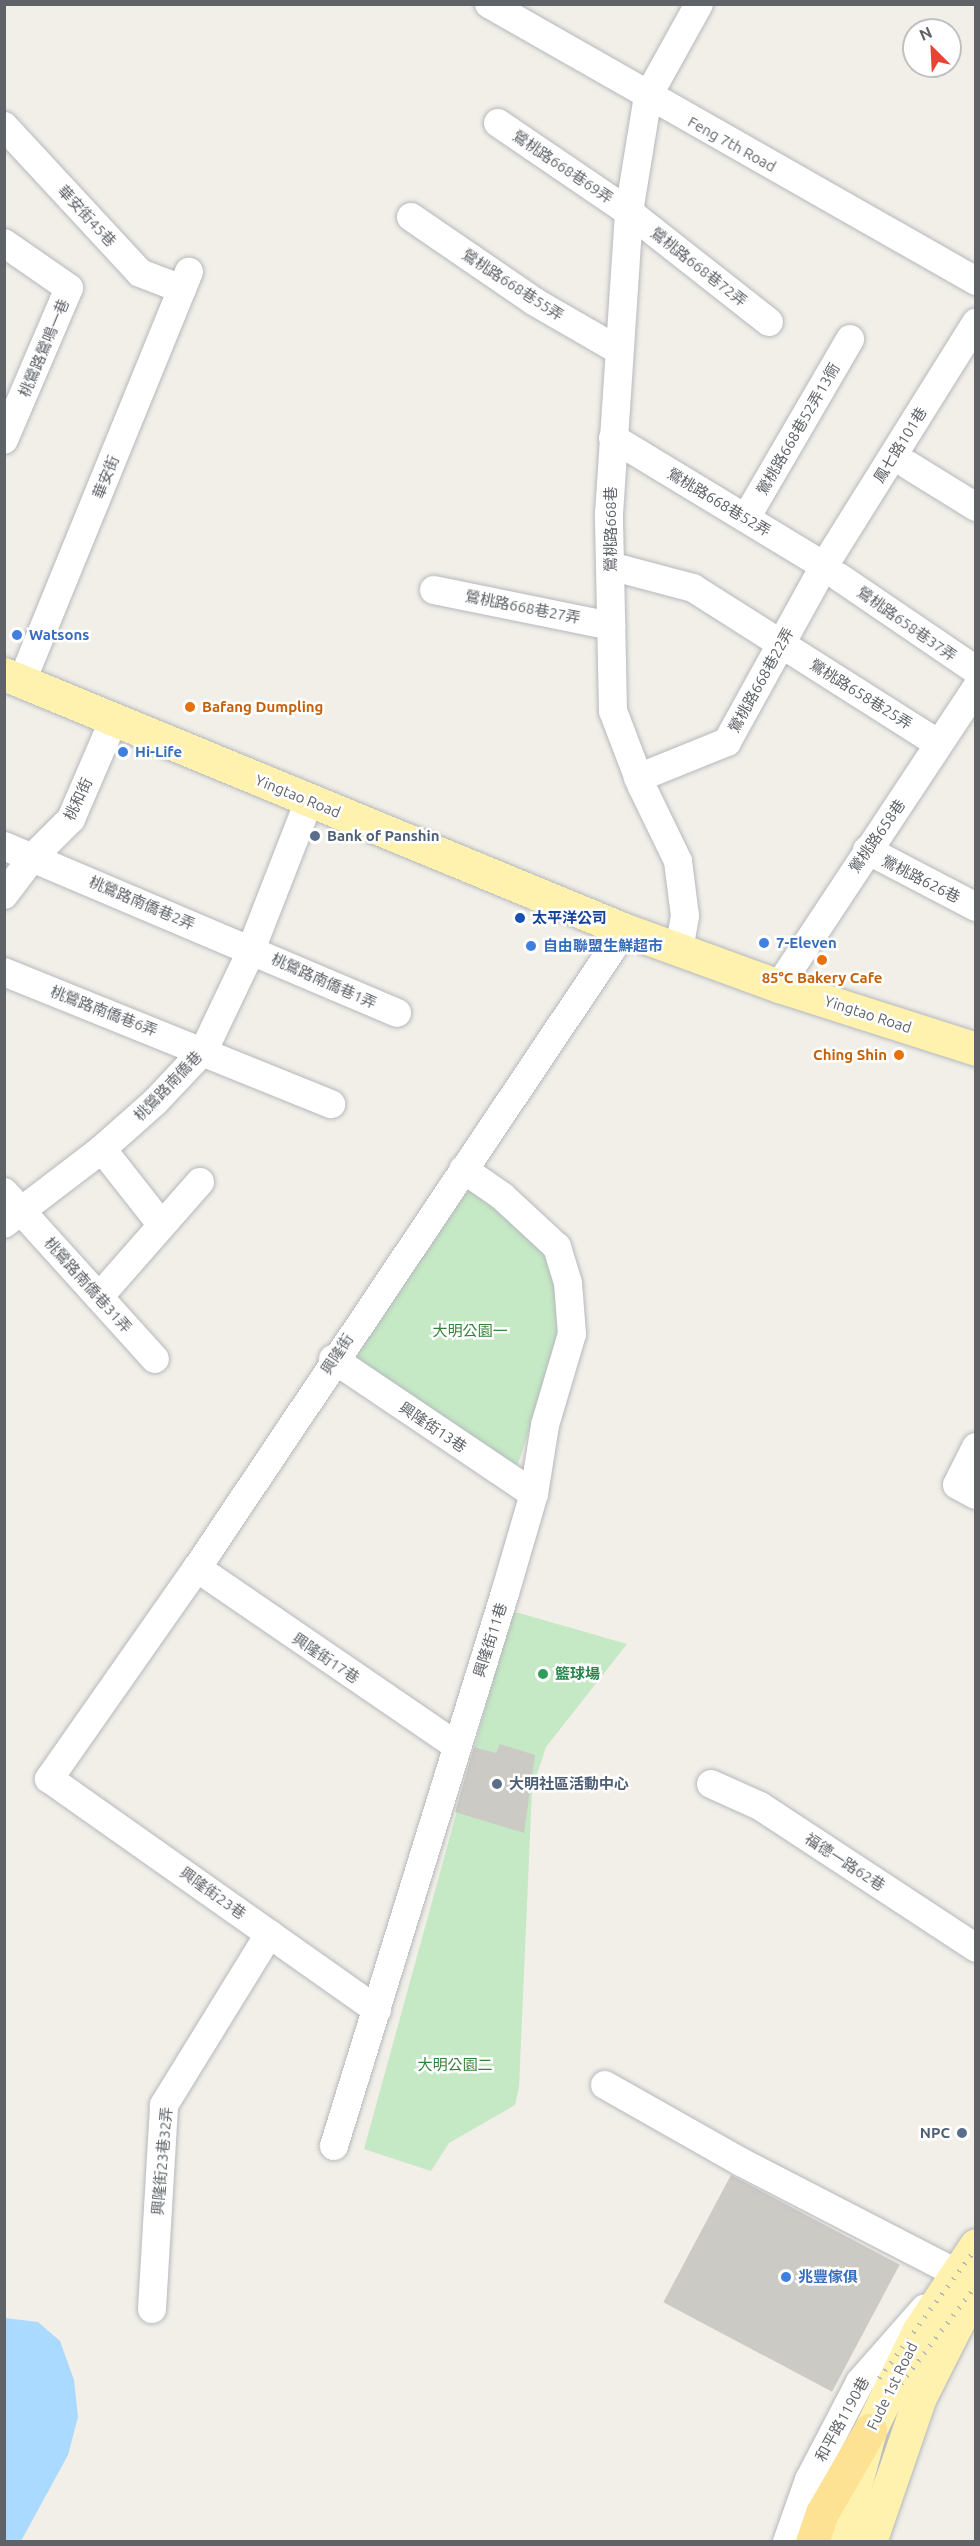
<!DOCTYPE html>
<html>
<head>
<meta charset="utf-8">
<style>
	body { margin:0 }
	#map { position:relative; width:980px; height:2546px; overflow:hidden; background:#f1efe8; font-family:Ubuntu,"Noto Sans TC",sans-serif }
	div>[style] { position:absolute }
	.green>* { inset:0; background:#c5e8c5 }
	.water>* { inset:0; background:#aadaff }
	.building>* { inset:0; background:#cccac5; transform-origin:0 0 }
	.roads { filter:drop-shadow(0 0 2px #b5b8bc) drop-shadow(0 0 2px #b5b8bc) }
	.minor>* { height:28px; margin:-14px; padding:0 14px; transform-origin:14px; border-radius:14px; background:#fff }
	.major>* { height:33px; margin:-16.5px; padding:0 16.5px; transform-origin:16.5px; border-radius:16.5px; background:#fff2af }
	.highway>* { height:33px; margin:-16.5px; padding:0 16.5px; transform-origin:16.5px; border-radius:16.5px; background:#fde293 }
	.rail>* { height:4.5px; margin-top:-2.25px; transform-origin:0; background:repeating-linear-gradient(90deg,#b6b7b8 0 1.5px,transparent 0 9.5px) }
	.dots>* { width:16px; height:16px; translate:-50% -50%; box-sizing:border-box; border:3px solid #fff; border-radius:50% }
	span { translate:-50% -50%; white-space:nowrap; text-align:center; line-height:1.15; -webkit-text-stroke:5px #fff; paint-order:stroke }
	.street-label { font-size:15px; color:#5f6368 }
	.shop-label { font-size:15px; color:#366cbe; font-weight:700 }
	.left { translate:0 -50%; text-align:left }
	.food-label { font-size:15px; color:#c56008; font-weight:700 }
	.right { translate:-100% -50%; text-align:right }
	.service-label { font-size:15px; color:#4e5e75; font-weight:700 }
	.transit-label { font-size:15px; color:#164399; font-weight:700 }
	.park-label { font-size:15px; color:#348238 }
	.leisure-label { font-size:15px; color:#27864d; font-weight:700 }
	.frame { position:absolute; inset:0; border:6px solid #5f6368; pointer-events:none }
	.north { position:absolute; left:902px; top:18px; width:60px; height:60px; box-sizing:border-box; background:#fff; border:2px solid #bfc1c3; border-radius:50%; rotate:336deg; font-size:16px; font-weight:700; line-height:24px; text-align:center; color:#5f6368 }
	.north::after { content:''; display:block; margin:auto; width:21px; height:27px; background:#ea4335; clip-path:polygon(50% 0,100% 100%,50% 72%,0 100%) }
</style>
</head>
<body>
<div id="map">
	<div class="green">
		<i style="clip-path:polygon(463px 1187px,505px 1214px,544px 1251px,555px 1277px,558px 1324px,555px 1352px,517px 1467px,358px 1363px,356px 1346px)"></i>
		<i style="clip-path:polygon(512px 1611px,627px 1644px,546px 1747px,532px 1789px,519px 2087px,515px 2105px,449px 2143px,431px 2171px,364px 2149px)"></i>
	</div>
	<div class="water">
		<i style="clip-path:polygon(5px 2318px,38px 2322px,60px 2341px,74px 2380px,78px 2417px,68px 2455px,21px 2541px,5px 2541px)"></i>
	</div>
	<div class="building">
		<i style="clip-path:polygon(500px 1744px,535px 1755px,524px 1833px,455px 1812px,474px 1747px,496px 1753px)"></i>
		<i style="left:731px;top:2175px;width:191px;height:144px;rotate:28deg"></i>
	</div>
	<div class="roads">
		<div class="minor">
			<i style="left:489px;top:4px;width:560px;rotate:29.63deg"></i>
			<i style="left:498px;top:123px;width:158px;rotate:34.2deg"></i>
			<i style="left:629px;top:212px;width:178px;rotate:38.2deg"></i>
			<i style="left:4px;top:126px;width:200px;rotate:47.2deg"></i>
			<i style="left:140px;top:273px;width:45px;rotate:20.9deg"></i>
			<i style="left:411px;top:217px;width:150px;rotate:34.4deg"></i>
			<i style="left:535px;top:302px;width:96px;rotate:30deg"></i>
			<i style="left:4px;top:243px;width:79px;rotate:34.7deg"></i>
			<i style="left:69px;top:288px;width:165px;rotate:113.2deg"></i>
			<i style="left:613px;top:438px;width:247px;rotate:31.2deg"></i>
			<i style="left:908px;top:465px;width:80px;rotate:31.7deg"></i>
			<i style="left:746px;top:518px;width:207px;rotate:-59.8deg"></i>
			<i style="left:610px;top:566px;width:86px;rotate:14.8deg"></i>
			<i style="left:693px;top:588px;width:291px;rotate:32.4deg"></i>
			<i style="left:839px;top:577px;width:166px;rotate:34.2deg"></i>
			<i style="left:434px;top:590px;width:181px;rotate:11.5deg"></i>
			<i style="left:22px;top:681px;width:442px;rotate:-67.8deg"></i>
			<i style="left:638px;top:778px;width:96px;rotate:-22deg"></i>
			<i style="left:727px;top:742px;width:201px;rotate:-61.1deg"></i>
			<i style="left:824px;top:566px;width:287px;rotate:-58deg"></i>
			<i style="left:4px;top:846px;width:427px;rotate:23deg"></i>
			<i style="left:867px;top:850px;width:123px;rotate:27.6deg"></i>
			<i style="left:4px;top:895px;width:48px;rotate:-52.7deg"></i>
			<i style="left:33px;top:857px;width:54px;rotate:-45deg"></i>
			<i style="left:71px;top:819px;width:109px;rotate:-66.7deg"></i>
			<i style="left:679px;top:950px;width:35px;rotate:-80deg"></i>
			<i style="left:685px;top:916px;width:55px;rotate:-97.3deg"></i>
			<i style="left:678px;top:861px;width:82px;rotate:-115.9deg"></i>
			<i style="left:642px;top:787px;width:81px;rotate:-110.9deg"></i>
			<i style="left:613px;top:711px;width:197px;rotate:-91.2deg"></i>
			<i style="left:609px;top:514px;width:303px;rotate:-86.2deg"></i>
			<i style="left:629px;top:212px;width:118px;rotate:-80.7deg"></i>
			<i style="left:648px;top:96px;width:105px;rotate:-61deg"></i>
			<i style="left:4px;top:972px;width:353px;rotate:22deg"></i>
			<i style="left:779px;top:986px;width:357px;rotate:-56.5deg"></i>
			<i style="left:102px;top:1149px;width:94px;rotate:51.9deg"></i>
			<i style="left:4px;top:1192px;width:225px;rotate:47.9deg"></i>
			<i style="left:4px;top:1224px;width:123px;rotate:-37.4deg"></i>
			<i style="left:102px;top:1149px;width:71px;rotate:-41.6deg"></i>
			<i style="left:155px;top:1102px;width:71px;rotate:-46.7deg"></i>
			<i style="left:204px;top:1050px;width:100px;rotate:-64.5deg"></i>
			<i style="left:247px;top:960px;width:171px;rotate:-68.7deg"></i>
			<i style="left:99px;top:1297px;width:153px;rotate:-48.7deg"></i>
			<i style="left:333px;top:1359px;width:242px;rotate:33.9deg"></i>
			<i style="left:976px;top:1447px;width:42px;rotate:116.6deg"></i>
			<i style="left:957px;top:1485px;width:21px;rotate:28deg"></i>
			<i style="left:197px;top:1568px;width:315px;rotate:34.4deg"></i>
			<i style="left:711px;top:1784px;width:54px;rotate:24.2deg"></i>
			<i style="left:760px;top:1806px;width:258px;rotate:33.3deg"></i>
			<i style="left:377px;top:2010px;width:401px;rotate:-144.8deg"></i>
			<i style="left:49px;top:1779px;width:258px;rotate:-55deg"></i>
			<i style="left:197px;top:1568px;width:768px;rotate:-56.14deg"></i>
			<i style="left:605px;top:2085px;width:156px;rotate:29.5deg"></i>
			<i style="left:741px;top:2162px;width:242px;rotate:27.3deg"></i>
			<i style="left:956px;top:2273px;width:23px;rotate:38deg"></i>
			<i style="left:334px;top:2146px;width:579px;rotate:-72.82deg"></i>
			<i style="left:505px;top:1593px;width:103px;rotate:-73.7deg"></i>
			<i style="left:534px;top:1494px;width:70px;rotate:-80.9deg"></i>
			<i style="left:545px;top:1425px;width:95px;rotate:-73.5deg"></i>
			<i style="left:572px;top:1334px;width:51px;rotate:-94.5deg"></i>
			<i style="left:568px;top:1283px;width:38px;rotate:-107deg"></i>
			<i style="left:557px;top:1247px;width:75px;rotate:-137.2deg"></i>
			<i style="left:502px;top:1196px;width:47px;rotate:-145.3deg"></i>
			<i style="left:152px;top:2309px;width:204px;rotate:-86.6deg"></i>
			<i style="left:164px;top:2105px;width:201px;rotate:-58.4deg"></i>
			<i style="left:787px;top:2542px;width:66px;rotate:-70.5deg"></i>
			<i style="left:809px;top:2480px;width:110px;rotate:-62.5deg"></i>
			<i style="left:860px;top:2382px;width:98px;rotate:-48.7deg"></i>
		</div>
		<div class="major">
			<i style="left:4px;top:674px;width:672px;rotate:22.4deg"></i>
			<i style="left:625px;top:930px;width:164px;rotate:20deg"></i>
			<i style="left:779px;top:986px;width:207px;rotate:17.7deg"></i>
			<i style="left:840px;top:2542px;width:116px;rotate:-75deg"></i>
			<i style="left:870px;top:2430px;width:111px;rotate:-63.9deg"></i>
			<i style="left:919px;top:2330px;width:102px;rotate:-56.2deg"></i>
			<i style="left:870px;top:2542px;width:153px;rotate:-71deg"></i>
			<i style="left:920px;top:2397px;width:124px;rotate:-63.2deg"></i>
		</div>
		<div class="highway">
			<i style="left:812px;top:2542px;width:31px;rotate:-71deg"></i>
			<i style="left:822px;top:2513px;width:96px;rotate:-60deg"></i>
		</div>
	</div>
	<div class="rail">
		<i style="left:879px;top:2378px;width:162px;rotate:-53.3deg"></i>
		<i style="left:895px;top:2391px;width:133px;rotate:-52.6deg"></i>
	</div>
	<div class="dots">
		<i style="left:17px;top:635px;background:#3f7fe0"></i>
		<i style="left:190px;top:707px;background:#e8710a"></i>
		<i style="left:123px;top:752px;background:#3f7fe0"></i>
		<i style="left:315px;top:836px;background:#5c6f8a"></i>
		<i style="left:520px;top:918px;background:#1a4fb4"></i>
		<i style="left:764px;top:943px;background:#3f7fe0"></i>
		<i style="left:531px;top:946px;background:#3f7fe0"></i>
		<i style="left:822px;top:960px;background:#e8710a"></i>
		<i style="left:899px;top:1055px;background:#e8710a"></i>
		<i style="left:543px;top:1674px;background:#2e9e5b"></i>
		<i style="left:497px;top:1784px;background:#5c6f8a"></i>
		<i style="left:962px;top:2133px;background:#5c6f8a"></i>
		<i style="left:786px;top:2277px;background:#3f7fe0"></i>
	</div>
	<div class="street-label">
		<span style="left:732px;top:144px;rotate:29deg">Feng 7th Road</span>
		<span style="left:563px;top:167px;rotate:34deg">鶯桃路668巷69弄</span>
		<span style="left:87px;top:216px;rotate:47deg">華安街45巷</span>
		<span style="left:699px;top:267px;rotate:38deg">鶯桃路668巷72弄</span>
		<span style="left:513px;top:285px;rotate:33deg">鶯桃路668巷55弄</span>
		<span style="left:44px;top:348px;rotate:-67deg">桃鶯路鶯鳴一巷</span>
		<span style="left:798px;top:429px;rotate:-60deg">鶯桃路668巷52弄13衕</span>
		<span style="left:900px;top:445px;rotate:-58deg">鳳七路101巷</span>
		<span style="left:106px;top:477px;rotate:-68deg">華安街</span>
		<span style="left:719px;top:502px;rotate:31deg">鶯桃路668巷52弄</span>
		<span style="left:611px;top:529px;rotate:-90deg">鶯桃路668巷</span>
		<span style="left:523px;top:607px;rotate:11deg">鶯桃路668巷27弄</span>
		<span style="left:907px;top:624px;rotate:35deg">鶯桃路658巷37弄</span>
		<span style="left:761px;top:680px;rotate:-61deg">鶯桃路668巷22弄</span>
		<span style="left:861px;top:694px;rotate:32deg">鶯桃路658巷25弄</span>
		<span style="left:298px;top:796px;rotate:22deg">Yingtao Road</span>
		<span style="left:78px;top:799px;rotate:-64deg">桃和街</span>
		<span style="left:877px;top:836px;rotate:-55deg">鶯桃路658巷</span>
		<span style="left:921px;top:879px;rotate:27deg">鶯桃路626巷</span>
		<span style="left:142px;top:903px;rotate:23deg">桃鶯路南僑巷2弄</span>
		<span style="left:324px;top:981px;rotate:24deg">桃鶯路南僑巷1弄</span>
		<span style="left:104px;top:1011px;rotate:21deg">桃鶯路南僑巷6弄</span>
		<span style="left:868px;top:1014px;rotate:18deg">Yingtao Road</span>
		<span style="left:168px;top:1086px;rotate:-46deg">桃鶯路南僑巷</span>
		<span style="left:88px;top:1285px;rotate:48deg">桃鶯路南僑巷31弄</span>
		<span style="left:337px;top:1354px;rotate:-56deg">興隆街</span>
		<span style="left:433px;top:1427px;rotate:34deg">興隆街13巷</span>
		<span style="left:490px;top:1640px;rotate:-72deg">興隆街11巷</span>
		<span style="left:326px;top:1658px;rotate:34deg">興隆街17巷</span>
		<span style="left:845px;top:1862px;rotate:33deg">福德一路62巷</span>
		<span style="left:213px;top:1893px;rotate:36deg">興隆街23巷</span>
		<span style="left:162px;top:2161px;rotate:-85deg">興隆街23巷32弄</span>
		<span style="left:892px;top:2386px;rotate:-64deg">Fude 1st Road</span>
		<span style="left:842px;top:2419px;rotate:-61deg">和平路1190巷</span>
	</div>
	<div class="shop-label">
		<span class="left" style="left:29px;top:635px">Watsons</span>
		<span class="left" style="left:135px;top:752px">Hi-Life</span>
		<span class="left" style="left:776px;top:943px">7-Eleven</span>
		<span class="left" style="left:543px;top:946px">自由聯盟生鮮超市</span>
		<span class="left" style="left:798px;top:2277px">兆豐傢俱</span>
	</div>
	<div class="food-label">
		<span class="left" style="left:202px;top:707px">Bafang Dumpling</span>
		<span style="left:822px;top:978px">85°C Bakery Cafe</span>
		<span class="right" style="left:887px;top:1055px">Ching Shin</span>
	</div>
	<div class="service-label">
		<span class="left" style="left:327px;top:836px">Bank of Panshin</span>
		<span class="left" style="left:509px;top:1784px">大明社區活動中心</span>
		<span class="right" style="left:950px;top:2133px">NPC</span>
	</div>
	<div class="transit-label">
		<span class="left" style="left:532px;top:918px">太平洋公司</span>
	</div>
	<div class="park-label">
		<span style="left:470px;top:1331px">大明公園一</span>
		<span style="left:455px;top:2065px">大明公園二</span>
	</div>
	<div class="leisure-label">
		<span class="left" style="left:555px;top:1674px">籃球場</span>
	</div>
	<div class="frame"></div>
	<div class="north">N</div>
</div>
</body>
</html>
